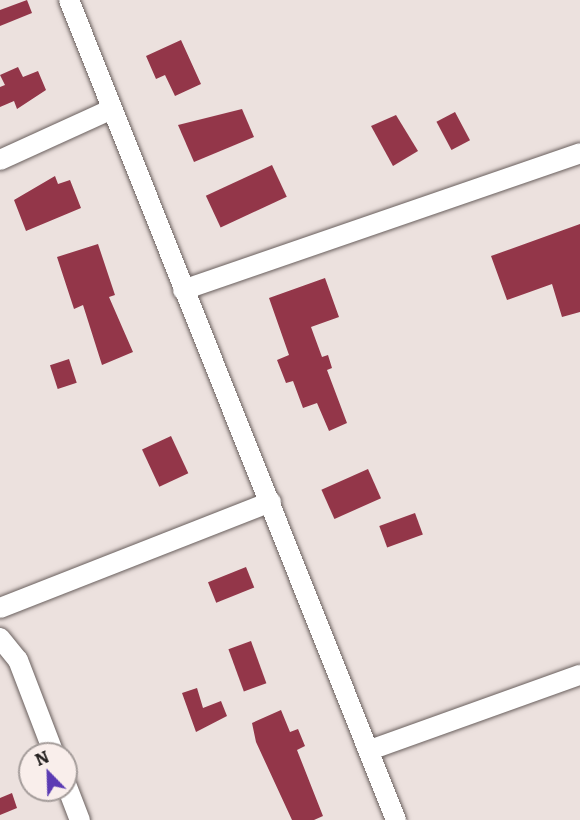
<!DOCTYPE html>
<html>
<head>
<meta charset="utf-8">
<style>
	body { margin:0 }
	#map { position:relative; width:580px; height:820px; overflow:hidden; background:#ece1de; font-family:Literata,serif }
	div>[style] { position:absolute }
	.building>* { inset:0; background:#933649; transform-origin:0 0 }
	.roads { filter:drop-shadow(0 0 2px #695f5d) drop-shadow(0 0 2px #695f5d) }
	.minor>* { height:20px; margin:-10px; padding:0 10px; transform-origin:10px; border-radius:10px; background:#fff }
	span { translate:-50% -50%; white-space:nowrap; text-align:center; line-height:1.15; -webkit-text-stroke:6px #f9eeeb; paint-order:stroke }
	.north { position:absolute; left:18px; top:742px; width:60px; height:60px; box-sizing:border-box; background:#f9eeeb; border:2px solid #a49c9a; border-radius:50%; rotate:337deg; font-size:16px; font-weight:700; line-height:24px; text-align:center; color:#252120 }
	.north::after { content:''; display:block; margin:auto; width:21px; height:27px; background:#5b3bb3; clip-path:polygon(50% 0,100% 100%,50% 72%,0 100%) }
</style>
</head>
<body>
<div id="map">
	<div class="building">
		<i style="clip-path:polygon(27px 0,32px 13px,0 26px,0 10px)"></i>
		<i style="clip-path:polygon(181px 40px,201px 84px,175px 96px,165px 75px,156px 79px,146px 56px)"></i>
		<i style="clip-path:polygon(18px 67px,23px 77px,38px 71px,46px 90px,17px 109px,14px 101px,0 107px,0 87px,5px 85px,0 75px)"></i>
		<i style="clip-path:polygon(242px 109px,254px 137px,194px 162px,178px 125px)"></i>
		<i style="left:455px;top:112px;width:32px;height:21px;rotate:62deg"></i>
		<i style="clip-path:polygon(396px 115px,418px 151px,393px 166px,371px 126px)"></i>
		<i style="left:272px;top:165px;width:35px;height:73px;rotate:65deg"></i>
		<i style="clip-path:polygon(55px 176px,58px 184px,70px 180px,81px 208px,26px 231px,14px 200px)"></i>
		<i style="clip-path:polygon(580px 224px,580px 312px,562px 317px,552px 284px,507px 300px,491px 256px)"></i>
		<i style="clip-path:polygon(98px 244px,115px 295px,109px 297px,133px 352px,102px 365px,83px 305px,74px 309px,57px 257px)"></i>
		<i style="clip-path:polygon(325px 278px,339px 317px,311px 327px,322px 357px,328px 355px,332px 368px,327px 370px,347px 423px,329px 431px,317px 403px,303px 408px,293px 381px,286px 383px,277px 360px,289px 355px,269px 298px)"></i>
		<i style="left:69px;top:359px;width:25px;height:20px;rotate:72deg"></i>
		<i style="left:171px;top:436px;width:41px;height:32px;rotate:65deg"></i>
		<i style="left:368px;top:469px;width:32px;height:51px;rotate:66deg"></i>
		<i style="left:415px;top:513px;width:23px;height:38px;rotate:70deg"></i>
		<i style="left:246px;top:567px;width:22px;height:41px;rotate:68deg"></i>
		<i style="left:251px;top:641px;width:45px;height:24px;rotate:70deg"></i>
		<i style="clip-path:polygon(197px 688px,203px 708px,221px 701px,227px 716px,196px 732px,182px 693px)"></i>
		<i style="clip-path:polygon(281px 710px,290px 732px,298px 729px,305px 746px,297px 750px,323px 816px,314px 820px,292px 820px,256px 742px,252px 723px)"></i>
		<i style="clip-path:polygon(12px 793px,17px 808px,0 815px,0 798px)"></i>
	</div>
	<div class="roads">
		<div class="minor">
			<i style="left:69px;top:0;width:883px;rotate:68.26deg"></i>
			<i style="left:0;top:160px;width:123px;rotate:-24.5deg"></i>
			<i style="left:183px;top:290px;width:420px;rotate:-19deg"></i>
			<i style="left:0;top:608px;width:291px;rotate:-21.4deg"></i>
			<i style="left:0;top:638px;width:28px;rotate:51deg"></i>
			<i style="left:18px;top:660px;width:101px;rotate:69deg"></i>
			<i style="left:370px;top:750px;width:223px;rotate:-19.7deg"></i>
			<i style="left:66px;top:784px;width:39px;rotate:69deg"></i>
		</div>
	</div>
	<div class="north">N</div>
</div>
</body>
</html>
